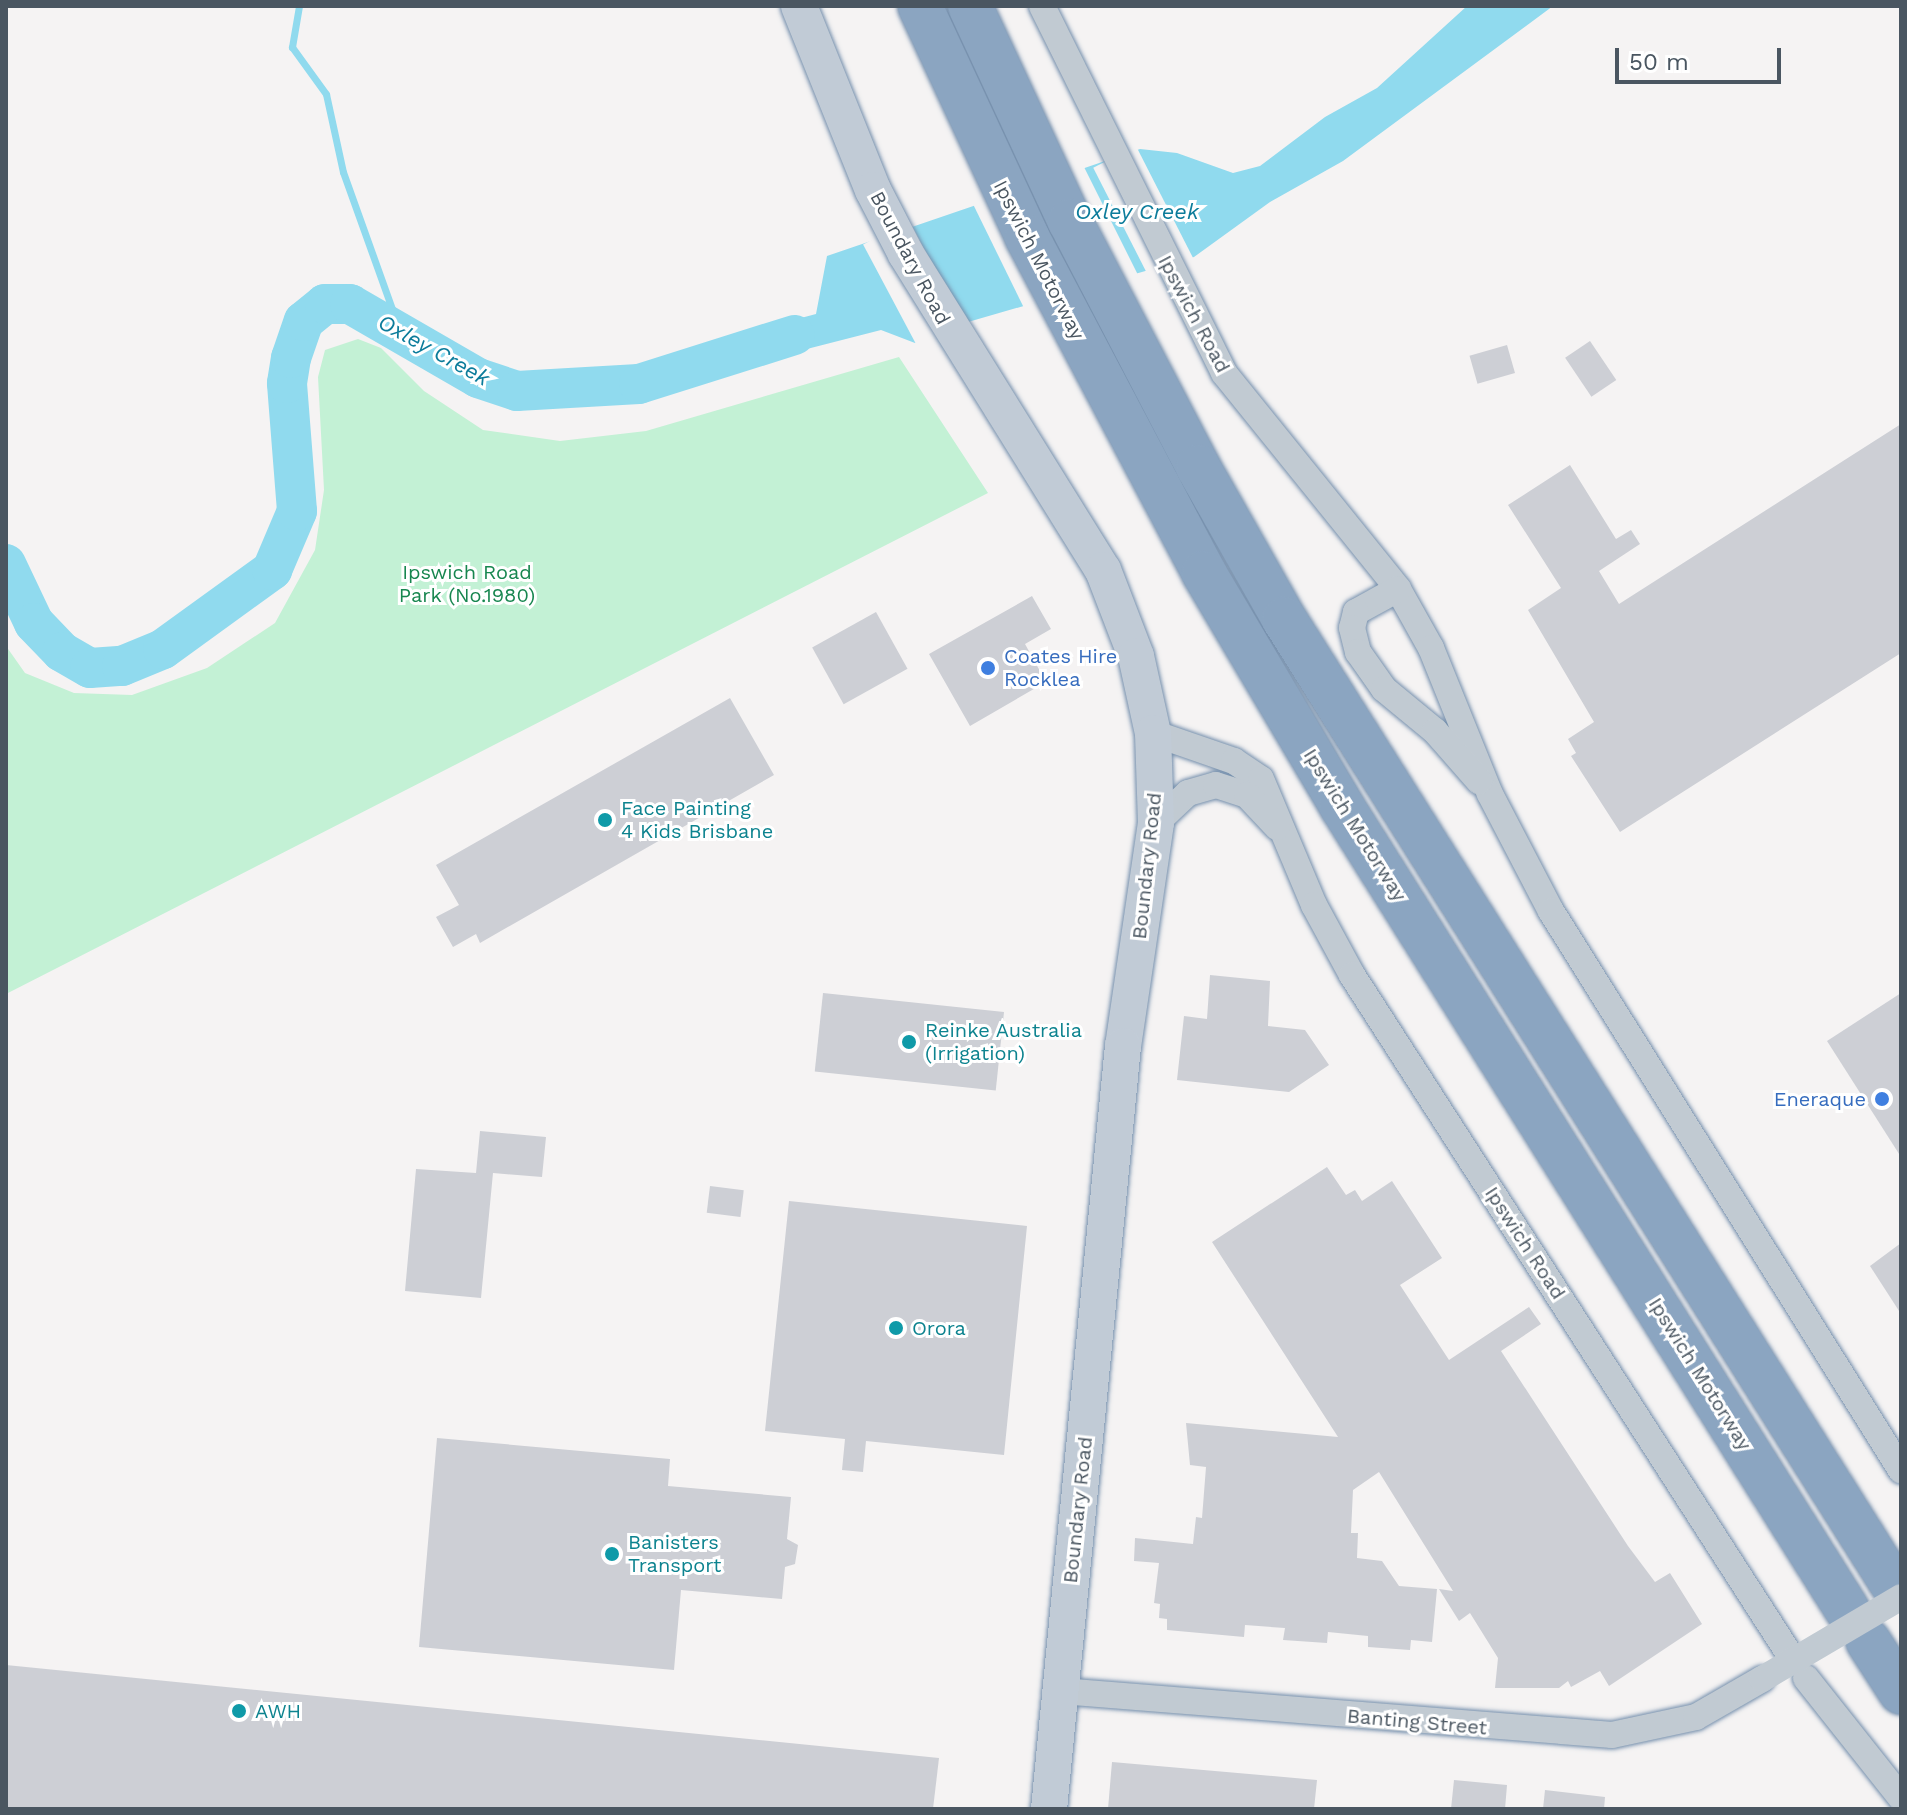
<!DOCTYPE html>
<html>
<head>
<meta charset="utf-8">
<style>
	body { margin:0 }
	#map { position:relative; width:1907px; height:1815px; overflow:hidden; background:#f5f3f3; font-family:"Work Sans",sans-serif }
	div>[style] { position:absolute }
	.green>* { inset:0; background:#c3f1d5 }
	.water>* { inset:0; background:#90daee }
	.pier>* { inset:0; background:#f5f3f3; transform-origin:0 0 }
	.stream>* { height:7px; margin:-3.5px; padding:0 3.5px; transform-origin:3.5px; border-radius:3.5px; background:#90daee }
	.river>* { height:40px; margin:-20px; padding:0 20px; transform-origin:20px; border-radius:20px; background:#90daee }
	.building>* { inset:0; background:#cdcfd5; transform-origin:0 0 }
	.roads { filter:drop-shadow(0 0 2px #7690ad) drop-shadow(0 0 2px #7690ad) }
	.street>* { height:26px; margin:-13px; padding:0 13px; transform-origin:13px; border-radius:13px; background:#c1cad2 }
	.secondary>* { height:36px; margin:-18px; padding:0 18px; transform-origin:18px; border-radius:18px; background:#c1cbd6 }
	.highway>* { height:44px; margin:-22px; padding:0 22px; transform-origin:22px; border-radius:22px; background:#8ba5c1 }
	.street-bridge>* { height:26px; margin:-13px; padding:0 13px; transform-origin:13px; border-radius:13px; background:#c1cad2 }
	.dots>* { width:22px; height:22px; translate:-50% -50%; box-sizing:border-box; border:4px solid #fff; border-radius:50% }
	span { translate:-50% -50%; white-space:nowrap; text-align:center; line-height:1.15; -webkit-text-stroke:6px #fff; paint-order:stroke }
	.street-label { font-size:20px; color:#4a5661 }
	.park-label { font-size:20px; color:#17864f }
	.shop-label { font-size:20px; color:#366cbe }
	.left { translate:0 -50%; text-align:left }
	.right { translate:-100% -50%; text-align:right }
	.culture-label { font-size:20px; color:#0d838f }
	.water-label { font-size:22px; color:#0c7c9b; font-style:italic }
	.frame { position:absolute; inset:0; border:8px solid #4a5661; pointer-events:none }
	.scale { position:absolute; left:1615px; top:48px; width:166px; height:36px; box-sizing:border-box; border:4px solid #4a5661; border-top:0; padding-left:10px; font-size:24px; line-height:28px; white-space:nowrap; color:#4a5661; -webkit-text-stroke:6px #fff; paint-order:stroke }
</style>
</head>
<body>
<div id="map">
	<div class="green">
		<i style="clip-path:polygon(358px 339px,381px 348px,424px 391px,483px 430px,560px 441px,646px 431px,899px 357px,988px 493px,6px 994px,6px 646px,25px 673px,74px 693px,132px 695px,207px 668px,275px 623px,315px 550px,324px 490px,318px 377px,325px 350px)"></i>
	</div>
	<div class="water">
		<i style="clip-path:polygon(1467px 6px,1553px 6px,1343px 161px,1270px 202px,1194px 257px,968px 322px,915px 343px,881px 330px,748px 364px,736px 335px,816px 314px,827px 256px,1140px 149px,1177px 153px,1233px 173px,1260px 166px,1325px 117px,1377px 88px)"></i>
	</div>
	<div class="pier">
		<i style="left:1136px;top:146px;width:129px;height:48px;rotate:63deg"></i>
		<i style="clip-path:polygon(1082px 163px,1139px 277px,1025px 310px,971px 200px)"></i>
		<i style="left:909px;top:220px;width:122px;height:52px;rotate:62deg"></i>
	</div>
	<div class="stream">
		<i style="left:299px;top:6px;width:42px;rotate:99.7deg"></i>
		<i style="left:292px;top:47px;width:58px;rotate:54.1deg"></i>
		<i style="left:326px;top:94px;width:80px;rotate:77.7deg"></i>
		<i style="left:343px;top:172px;width:169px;rotate:70.3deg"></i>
	</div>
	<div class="river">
		<i style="left:6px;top:564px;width:65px;rotate:64.6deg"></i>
		<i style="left:34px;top:623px;width:40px;rotate:46deg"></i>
		<i style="left:62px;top:652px;width:32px;rotate:30deg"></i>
		<i style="left:90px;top:668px;width:32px;rotate:-4deg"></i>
		<i style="left:122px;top:666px;width:44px;rotate:-22.5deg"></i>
		<i style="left:163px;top:649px;width:135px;rotate:-35.9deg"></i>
		<i style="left:272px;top:570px;width:64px;rotate:-67deg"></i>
		<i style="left:297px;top:511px;width:128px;rotate:-94.5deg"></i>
		<i style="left:287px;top:383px;width:25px;rotate:-81deg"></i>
		<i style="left:291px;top:358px;width:39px;rotate:-71deg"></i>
		<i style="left:304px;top:321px;width:27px;rotate:-39deg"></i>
		<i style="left:325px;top:304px;width:25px"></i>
		<i style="left:350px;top:304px;width:148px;rotate:30deg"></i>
		<i style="left:478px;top:378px;width:41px;rotate:18.4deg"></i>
		<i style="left:517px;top:391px;width:122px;rotate:-3.3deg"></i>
		<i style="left:639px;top:384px;width:163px;rotate:-17.5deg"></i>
	</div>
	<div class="building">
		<i style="left:1590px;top:341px;width:47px;height:30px;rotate:56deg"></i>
		<i style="left:1507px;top:345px;width:29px;height:39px;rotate:74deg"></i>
		<i style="clip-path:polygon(1901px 424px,1901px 653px,1620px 832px,1571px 756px,1576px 753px,1568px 739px,1594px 722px,1528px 610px,1561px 588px,1508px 505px,1570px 465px,1616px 539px,1631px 530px,1640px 544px,1599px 571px,1619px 604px)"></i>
		<i style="clip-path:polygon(1032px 596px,1051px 629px,1025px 644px,1046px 682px,970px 726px,929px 654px)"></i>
		<i style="left:876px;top:612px;width:65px;height:73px;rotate:61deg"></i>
		<i style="clip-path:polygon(730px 698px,774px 775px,480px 943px,476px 934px,453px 947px,436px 917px,459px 905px,436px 865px)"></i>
		<i style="clip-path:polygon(1210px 975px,1270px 981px,1268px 1026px,1305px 1030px,1329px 1065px,1289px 1092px,1177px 1080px,1184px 1016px,1207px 1019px)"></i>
		<i style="left:823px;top:993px;width:182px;height:79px;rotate:6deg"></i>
		<i style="clip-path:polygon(1901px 993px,1901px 1157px,1827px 1041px)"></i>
		<i style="clip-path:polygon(480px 1131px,546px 1137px,542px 1177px,493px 1173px,481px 1298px,405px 1291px,416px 1169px,476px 1173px)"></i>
		<i style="clip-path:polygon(1327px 1167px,1346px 1195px,1355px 1190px,1362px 1201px,1392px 1181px,1442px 1258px,1400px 1285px,1449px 1360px,1529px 1307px,1541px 1324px,1501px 1351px,1628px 1546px,1655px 1582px,1670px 1573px,1702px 1624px,1609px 1686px,1600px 1671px,1571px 1687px,1568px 1681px,1559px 1688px,1495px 1688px,1498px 1658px,1470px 1613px,1459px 1621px,1439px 1589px,1453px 1591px,1379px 1472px,1353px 1490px,1351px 1533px,1358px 1533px,1357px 1558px,1382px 1561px,1399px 1586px,1437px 1589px,1432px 1642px,1411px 1640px,1410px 1650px,1368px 1647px,1368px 1636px,1328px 1632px,1327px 1643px,1283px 1640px,1285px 1628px,1245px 1625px,1244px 1637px,1167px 1630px,1167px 1619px,1159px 1618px,1160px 1604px,1154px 1603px,1159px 1563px,1134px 1561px,1135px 1538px,1193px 1544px,1196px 1517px,1202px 1518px,1206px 1467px,1190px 1465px,1186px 1423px,1338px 1437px,1212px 1242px)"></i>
		<i style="left:710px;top:1186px;width:34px;height:27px;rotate:7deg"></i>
		<i style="clip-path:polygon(789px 1201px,1027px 1226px,1004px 1455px,866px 1441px,863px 1472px,842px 1470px,845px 1439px,765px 1431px)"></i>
		<i style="clip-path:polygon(1901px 1243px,1901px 1314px,1870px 1266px)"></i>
		<i style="clip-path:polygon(437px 1438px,670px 1459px,668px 1486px,791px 1497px,787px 1539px,798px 1545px,795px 1564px,785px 1567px,782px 1599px,681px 1590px,674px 1670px,419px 1647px)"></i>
		<i style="clip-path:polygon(6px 1665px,939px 1758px,933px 1809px,6px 1809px)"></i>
		<i style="clip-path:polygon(1112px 1762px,1317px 1780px,1314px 1809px,1108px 1809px)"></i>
		<i style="clip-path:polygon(1454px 1780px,1507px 1785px,1505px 1809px,1451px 1809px)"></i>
		<i style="clip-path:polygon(1545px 1790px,1605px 1797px,1604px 1809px,1543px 1809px)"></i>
	</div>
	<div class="roads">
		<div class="street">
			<i style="left:1042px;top:6px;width:410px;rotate:63.6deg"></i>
			<i style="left:1224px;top:373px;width:277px;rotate:51.1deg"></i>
			<i style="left:1398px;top:589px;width:68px;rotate:60.8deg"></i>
			<i style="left:1431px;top:648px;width:157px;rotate:68deg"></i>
			<i style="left:1490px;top:794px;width:132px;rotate:62.5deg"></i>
			<i style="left:1551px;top:911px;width:660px;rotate:57.95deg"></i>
			<i style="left:1398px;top:589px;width:48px;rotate:151.3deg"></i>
			<i style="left:1356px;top:612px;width:16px;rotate:104deg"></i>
			<i style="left:1352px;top:628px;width:25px;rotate:76deg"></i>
			<i style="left:1358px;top:652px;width:45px;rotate:54.9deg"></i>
			<i style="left:1384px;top:689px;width:66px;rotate:39.5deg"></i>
			<i style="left:1435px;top:731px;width:67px;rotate:48.7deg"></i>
			<i style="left:1153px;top:733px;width:86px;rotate:19.1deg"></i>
			<i style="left:1234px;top:761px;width:32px;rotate:34deg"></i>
			<i style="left:1261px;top:779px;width:137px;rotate:67.2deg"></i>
			<i style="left:1314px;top:905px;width:80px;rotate:61.5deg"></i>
			<i style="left:1352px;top:975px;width:802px;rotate:57.22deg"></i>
			<i style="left:1156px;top:823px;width:44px;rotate:-43.2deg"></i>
			<i style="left:1188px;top:793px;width:29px;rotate:-16deg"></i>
			<i style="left:1216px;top:785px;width:33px;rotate:18deg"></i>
			<i style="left:1247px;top:795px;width:44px;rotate:46.8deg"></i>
			<i style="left:1806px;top:1678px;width:153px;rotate:51.6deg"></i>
			<i style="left:1061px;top:1691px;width:553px;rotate:4.57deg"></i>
			<i style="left:1612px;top:1735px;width:86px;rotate:-12.1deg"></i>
			<i style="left:1696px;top:1717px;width:76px;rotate:-29.9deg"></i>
		</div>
		<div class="secondary">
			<i style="left:799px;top:6px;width:198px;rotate:68.1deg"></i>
			<i style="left:873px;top:190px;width:72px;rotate:62.7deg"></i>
			<i style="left:906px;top:254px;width:372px;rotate:58.1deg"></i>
			<i style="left:1103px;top:570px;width:92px;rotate:69deg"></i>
			<i style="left:1136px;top:656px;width:79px;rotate:77.6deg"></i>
			<i style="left:1153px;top:733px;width:90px;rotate:88.1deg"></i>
			<i style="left:1156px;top:823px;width:225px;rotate:98.4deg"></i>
			<i style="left:1123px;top:1046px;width:767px;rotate:95.54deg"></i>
		</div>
		<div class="highway">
			<i style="left:920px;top:6px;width:255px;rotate:65.1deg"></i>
			<i style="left:1027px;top:237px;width:380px;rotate:62.2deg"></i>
			<i style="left:1204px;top:573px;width:269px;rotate:59.4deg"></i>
			<i style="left:1341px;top:805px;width:952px;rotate:57.83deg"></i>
			<i style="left:970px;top:6px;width:237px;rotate:65.1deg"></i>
			<i style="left:1070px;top:221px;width:277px;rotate:62.5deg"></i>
			<i style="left:1198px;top:467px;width:175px;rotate:60.5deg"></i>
			<i style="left:1284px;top:619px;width:1142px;rotate:57.77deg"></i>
			<i style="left:1868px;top:1641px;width:61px;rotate:57.1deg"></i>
		</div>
	</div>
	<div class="street-bridge">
		<i style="left:1762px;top:1679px;width:161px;rotate:-30.5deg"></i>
	</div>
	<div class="dots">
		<i style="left:988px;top:668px;background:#3f7fe0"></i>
		<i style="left:605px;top:820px;background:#0f9aa8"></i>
		<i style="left:909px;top:1042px;background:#0f9aa8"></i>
		<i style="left:1882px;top:1099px;background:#3f7fe0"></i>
		<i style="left:896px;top:1328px;background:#0f9aa8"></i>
		<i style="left:612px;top:1554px;background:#0f9aa8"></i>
		<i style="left:239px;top:1711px;background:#0f9aa8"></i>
	</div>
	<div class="street-label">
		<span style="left:910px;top:258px;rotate:62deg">Boundary Road</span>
		<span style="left:1039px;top:260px;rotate:63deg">Ipswich Motorway</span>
		<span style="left:1194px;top:314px;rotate:62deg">Ipswich Road</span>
		<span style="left:1355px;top:825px;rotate:58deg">Ipswich Motorway</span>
		<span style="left:1147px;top:866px;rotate:-84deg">Boundary Road</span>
		<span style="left:1525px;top:1243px;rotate:57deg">Ipswich Road</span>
		<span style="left:1700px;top:1374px;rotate:58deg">Ipswich Motorway</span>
		<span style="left:1078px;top:1510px;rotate:-84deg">Boundary Road</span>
		<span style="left:1417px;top:1722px;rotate:5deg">Banting Street</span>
	</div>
	<div class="park-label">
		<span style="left:467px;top:584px">Ipswich Road<br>Park (No.1980)</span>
	</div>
	<div class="shop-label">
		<span class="left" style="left:1004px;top:668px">Coates Hire<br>Rocklea</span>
		<span class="right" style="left:1866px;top:1099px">Eneraque</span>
	</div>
	<div class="culture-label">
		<span class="left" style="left:621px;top:820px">Face Painting<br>4 Kids Brisbane</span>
		<span class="left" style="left:925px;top:1042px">Reinke Australia<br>(Irrigation)</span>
		<span class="left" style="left:912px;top:1328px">Orora</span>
		<span class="left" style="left:628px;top:1554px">Banisters<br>Transport</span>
		<span class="left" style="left:255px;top:1711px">AWH</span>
	</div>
	<div class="water-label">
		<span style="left:1137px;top:212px">Oxley Creek</span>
		<span style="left:434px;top:350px;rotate:29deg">Oxley Creek</span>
	</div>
	<div class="frame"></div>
	<div class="scale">50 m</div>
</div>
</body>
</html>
